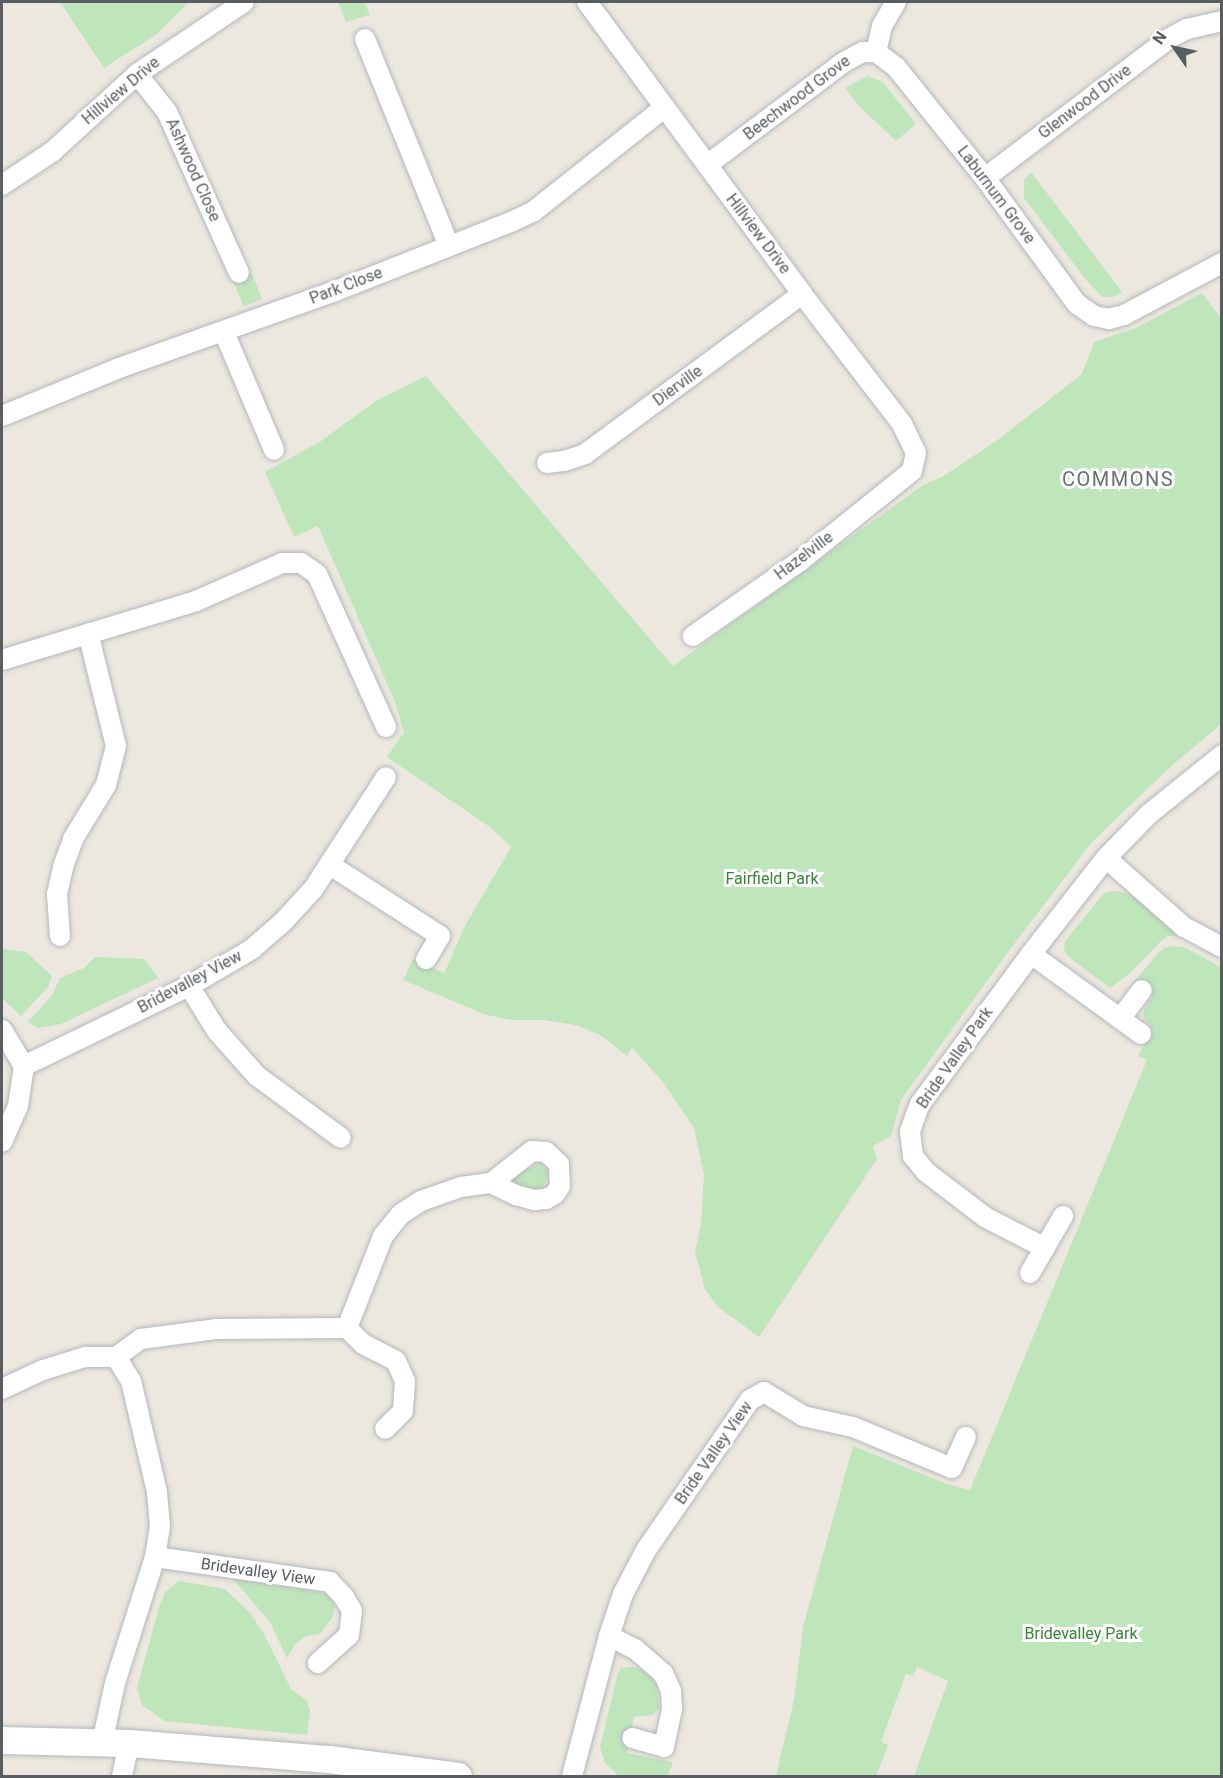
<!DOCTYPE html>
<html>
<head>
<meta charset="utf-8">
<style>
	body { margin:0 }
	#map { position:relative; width:1223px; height:1778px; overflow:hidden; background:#ece8df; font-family:Roboto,sans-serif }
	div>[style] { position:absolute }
	.green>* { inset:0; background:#bfe5bb; transform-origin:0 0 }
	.roads { filter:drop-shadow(0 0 2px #b3b7bb) drop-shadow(0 0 2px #b3b7bb) }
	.street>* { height:20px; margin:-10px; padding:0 10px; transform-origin:10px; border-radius:10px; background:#fff }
	.secondary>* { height:27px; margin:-13.5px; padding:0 13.5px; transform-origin:13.5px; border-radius:13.5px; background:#fff }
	span { translate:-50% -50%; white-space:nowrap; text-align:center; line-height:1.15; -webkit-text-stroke:6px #fff; paint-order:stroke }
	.street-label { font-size:16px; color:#585d61 }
	.park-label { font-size:16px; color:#388633 }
	.quarter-label { font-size:20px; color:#696f73; letter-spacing:1.5px }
	.frame { position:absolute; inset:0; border:3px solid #585d61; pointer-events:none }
	.north { position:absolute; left:1145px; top:18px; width:60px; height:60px; -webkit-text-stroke:4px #fff; paint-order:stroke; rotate:304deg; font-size:16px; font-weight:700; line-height:24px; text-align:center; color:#585d61 }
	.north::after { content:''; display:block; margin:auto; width:21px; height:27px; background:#585d61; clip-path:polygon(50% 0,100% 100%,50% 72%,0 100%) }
</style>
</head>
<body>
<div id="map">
	<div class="green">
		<i style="clip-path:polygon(60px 2px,189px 2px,157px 34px,104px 68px)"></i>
		<i style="clip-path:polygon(338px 2px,364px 2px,370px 15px,346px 22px)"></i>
		<i style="clip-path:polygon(868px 76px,883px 82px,916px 124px,896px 141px,859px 106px,845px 88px)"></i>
		<i style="clip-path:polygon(1031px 172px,1122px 292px,1113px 297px,1102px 297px,1086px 280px,1024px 198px,1024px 180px)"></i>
		<i style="left:252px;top:274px;width:27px;height:20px;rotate:68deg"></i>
		<i style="clip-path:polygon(1202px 293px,1221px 318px,1221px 724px,1168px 769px,1092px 842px,1008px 952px,901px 1100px,891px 1136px,873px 1146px,877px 1159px,759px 1337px,718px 1307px,705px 1289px,695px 1252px,701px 1224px,704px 1175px,694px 1128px,663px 1082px,632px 1048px,627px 1056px,602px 1036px,576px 1025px,543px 1020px,513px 1020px,486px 1015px,403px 980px,413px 959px,444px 973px,466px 924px,511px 847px,490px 827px,387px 757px,404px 732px,395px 702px,318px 526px,294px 537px,265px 472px,321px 441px,376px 401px,426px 376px,673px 666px,923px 485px,942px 477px,999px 439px,1082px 374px,1094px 342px,1136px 328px)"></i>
		<i style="clip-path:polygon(1116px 891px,1129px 894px,1184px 936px,1168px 936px,1159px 943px,1129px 974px,1110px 988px,1071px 959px,1064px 951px,1065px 941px,1104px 893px)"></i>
		<i style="clip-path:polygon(1173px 946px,1184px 947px,1221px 967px,1221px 1776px,914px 1776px,948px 1681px,917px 1667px,913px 1676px,906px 1673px,881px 1742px,888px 1745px,876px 1776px,776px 1776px,794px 1700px,803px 1627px,853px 1446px,947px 1484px,970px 1490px,1147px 1060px,1138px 1056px,1153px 1030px,1143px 1017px,1144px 1009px,1153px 996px,1134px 982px,1157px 954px,1164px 948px)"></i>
		<i style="clip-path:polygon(2px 949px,26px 952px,52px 976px,48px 987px,21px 1016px,2px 998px)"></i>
		<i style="clip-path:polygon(95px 957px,145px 959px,158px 978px,61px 1024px,38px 1028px,28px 1022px,52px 995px,60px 978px,84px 968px)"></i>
		<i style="clip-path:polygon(540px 1163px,550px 1173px,543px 1187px,534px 1189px,513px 1184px,513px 1180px,524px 1170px)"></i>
		<i style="clip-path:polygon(233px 1579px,323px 1593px,330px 1597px,335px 1607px,332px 1618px,320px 1634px,306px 1636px,295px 1644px,287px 1658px,270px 1622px)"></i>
		<i style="clip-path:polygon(179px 1581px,225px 1589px,250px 1613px,264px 1634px,291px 1689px,307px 1701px,310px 1712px,307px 1735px,164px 1721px,142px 1705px,137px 1688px,159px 1607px,165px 1592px)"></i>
		<i style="clip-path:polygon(633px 1667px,641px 1669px,657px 1684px,659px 1708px,653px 1715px,634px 1717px,627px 1753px,673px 1762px,668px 1776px,618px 1775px,605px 1763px,600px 1747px,618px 1673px,621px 1668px)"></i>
	</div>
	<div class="roads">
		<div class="street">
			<i style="left:587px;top:2px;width:363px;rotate:53.6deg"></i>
			<i style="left:802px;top:294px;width:164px;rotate:52.4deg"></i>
			<i style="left:902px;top:424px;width:32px;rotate:64deg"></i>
			<i style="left:916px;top:453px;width:18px;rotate:103deg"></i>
			<i style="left:912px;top:471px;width:144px;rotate:141.2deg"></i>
			<i style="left:800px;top:561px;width:131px;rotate:145deg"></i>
			<i style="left:365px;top:39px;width:223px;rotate:67.9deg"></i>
			<i style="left:876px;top:52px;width:25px;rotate:37deg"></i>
			<i style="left:896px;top:67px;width:142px;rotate:51.3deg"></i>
			<i style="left:985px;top:178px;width:156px;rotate:53.9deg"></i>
			<i style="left:1077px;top:304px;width:21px;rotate:35deg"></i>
			<i style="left:1094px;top:316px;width:15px;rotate:11deg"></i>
			<i style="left:1109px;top:319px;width:16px;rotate:-15deg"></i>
			<i style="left:1124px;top:315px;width:111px;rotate:-28deg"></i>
			<i style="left:876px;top:52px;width:27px;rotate:-77deg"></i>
			<i style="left:882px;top:26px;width:28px;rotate:-60deg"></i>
			<i style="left:137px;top:74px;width:48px;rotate:51.7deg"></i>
			<i style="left:167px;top:112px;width:176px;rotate:65.9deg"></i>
			<i style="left:707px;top:165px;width:171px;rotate:-36.9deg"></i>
			<i style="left:844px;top:62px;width:21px;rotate:-28deg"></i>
			<i style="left:863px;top:52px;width:13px"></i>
			<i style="left:985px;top:178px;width:230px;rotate:-37.2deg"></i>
			<i style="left:1168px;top:39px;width:21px;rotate:-28deg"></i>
			<i style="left:1187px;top:29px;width:36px;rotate:-13deg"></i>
			<i style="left:2px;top:185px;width:60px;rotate:-33.4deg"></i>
			<i style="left:52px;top:152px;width:115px;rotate:-42.5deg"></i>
			<i style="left:137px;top:74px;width:129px;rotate:-33.9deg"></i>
			<i style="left:224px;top:332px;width:128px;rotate:67deg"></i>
			<i style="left:2px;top:416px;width:126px;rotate:-22.3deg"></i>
			<i style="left:119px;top:368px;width:227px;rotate:-19.6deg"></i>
			<i style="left:333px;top:292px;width:193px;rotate:-21.5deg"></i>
			<i style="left:513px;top:221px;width:23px;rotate:-25deg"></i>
			<i style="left:534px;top:211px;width:166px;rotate:-38.4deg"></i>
			<i style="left:547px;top:463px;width:17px;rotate:-7deg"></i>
			<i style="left:564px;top:461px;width:22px;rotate:-18deg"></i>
			<i style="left:585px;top:454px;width:270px;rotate:-36.4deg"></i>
			<i style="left:2px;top:660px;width:203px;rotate:-16.9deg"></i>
			<i style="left:196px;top:601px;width:94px;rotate:-23.8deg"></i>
			<i style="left:282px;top:563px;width:19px"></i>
			<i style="left:301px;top:563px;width:19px;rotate:35deg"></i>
			<i style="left:317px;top:574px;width:168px;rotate:65.7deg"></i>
			<i style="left:1106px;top:858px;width:104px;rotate:41.5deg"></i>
			<i style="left:1184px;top:927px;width:43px;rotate:27.8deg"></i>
			<i style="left:330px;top:865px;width:131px;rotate:32.8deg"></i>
			<i style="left:440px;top:936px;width:27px;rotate:121deg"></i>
			<i style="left:60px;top:936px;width:42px;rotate:-94.1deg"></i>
			<i style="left:57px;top:894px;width:28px;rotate:-77deg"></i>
			<i style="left:63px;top:867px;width:30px;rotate:-70deg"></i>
			<i style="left:73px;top:839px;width:63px;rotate:-58.6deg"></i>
			<i style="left:106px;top:785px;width:40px;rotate:-75.6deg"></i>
			<i style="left:116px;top:746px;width:116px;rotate:-103.9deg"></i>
			<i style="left:1031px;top:954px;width:136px;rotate:36deg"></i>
			<i style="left:189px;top:986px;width:53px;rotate:58.1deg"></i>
			<i style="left:217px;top:1031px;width:60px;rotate:48.4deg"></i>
			<i style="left:257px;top:1076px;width:104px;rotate:36.4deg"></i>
			<i style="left:1120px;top:1019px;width:36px;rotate:-53deg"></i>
			<i style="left:2px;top:1030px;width:42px;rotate:58.6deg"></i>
			<i style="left:24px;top:1066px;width:40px;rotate:98.5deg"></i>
			<i style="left:18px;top:1106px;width:39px;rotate:114deg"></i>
			<i style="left:24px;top:1066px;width:183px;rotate:-25.9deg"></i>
			<i style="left:189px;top:986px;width:73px;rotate:-30.4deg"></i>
			<i style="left:252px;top:949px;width:41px;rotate:-41.1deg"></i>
			<i style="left:283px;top:922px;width:46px;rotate:-47.6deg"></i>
			<i style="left:314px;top:888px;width:132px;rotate:-57deg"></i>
			<i style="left:1045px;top:1248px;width:68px;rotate:-152.7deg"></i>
			<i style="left:985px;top:1217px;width:74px;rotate:-142.7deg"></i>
			<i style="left:926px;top:1172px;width:21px;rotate:-129deg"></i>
			<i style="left:913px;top:1156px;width:25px;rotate:-97deg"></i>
			<i style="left:910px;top:1131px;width:29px;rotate:-70deg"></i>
			<i style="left:920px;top:1104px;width:187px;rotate:-53.5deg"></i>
			<i style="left:1031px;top:954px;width:122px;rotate:-52deg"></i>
			<i style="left:1106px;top:858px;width:62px;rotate:-45.7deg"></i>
			<i style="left:1149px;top:814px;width:94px;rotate:-38.9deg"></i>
			<i style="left:1030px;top:1273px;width:66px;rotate:-59.9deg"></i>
			<i style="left:347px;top:1328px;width:23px;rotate:45deg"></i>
			<i style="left:363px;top:1344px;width:37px;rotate:27deg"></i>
			<i style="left:396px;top:1361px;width:22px;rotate:66deg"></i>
			<i style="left:405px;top:1381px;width:30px;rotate:94deg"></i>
			<i style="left:403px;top:1411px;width:25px;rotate:135deg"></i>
			<i style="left:116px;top:1357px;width:31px;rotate:-36deg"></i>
			<i style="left:141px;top:1339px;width:77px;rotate:-7.5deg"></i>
			<i style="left:217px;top:1329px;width:130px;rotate:-0.4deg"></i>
			<i style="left:347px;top:1328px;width:99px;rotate:-68.6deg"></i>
			<i style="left:383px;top:1236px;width:28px;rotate:-51deg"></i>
			<i style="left:401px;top:1214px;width:24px;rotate:-33deg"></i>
			<i style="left:421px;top:1201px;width:42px;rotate:-19.3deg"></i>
			<i style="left:461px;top:1187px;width:30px;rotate:-8deg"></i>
			<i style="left:491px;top:1183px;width:28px;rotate:26deg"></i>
			<i style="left:516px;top:1195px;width:19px;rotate:16deg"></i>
			<i style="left:534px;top:1200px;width:12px;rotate:-5deg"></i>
			<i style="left:546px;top:1199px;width:10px;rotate:-29deg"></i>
			<i style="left:555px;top:1194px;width:9px;rotate:-58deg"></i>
			<i style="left:560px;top:1186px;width:22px;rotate:-93deg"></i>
			<i style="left:559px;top:1164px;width:18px;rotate:-137deg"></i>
			<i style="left:546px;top:1152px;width:14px;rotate:-176deg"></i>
			<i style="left:532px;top:1151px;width:52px;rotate:142deg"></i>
			<i style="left:2px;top:1389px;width:45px;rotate:-24.9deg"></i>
			<i style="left:43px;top:1370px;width:44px;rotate:-17.2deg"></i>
			<i style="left:85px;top:1357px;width:31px"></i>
			<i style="left:116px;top:1357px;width:28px;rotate:58deg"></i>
			<i style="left:131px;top:1381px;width:114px;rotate:76.8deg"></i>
			<i style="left:157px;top:1492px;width:34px;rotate:85deg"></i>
			<i style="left:160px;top:1526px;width:31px;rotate:99deg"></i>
			<i style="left:155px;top:1557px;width:132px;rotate:107.6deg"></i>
			<i style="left:115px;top:1683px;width:61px;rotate:102.2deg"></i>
			<i style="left:155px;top:1557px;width:177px;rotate:8.1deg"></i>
			<i style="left:330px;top:1582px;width:21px;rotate:47deg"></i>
			<i style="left:344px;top:1597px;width:16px;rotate:60deg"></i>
			<i style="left:352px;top:1611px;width:24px;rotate:97deg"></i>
			<i style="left:349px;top:1635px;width:42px;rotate:137.9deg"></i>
			<i style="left:609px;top:1636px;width:29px;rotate:27deg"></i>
			<i style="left:635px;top:1649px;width:37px;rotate:41deg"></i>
			<i style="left:663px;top:1673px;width:20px;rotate:66deg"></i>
			<i style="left:671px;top:1691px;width:18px;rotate:87deg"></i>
			<i style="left:672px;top:1709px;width:39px;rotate:102deg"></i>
			<i style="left:664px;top:1747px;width:33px;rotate:-164deg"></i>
			<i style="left:122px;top:1776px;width:34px;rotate:-78deg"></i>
			<i style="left:572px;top:1776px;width:145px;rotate:-75.2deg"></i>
			<i style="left:609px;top:1636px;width:44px;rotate:-71.6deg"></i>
			<i style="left:623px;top:1594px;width:50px;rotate:-62.4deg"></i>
			<i style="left:646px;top:1550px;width:183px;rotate:-55.3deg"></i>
			<i style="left:750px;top:1400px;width:16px;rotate:-30deg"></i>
			<i style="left:764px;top:1392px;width:46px;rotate:31.6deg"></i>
			<i style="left:803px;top:1416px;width:51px;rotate:12.4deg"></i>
			<i style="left:853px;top:1427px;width:107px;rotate:22.5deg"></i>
			<i style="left:952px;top:1468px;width:34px;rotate:-66deg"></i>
		</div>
		<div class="secondary">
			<i style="left:2px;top:1740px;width:127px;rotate:1.4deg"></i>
			<i style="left:129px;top:1743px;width:201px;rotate:4.6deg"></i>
			<i style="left:329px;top:1759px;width:130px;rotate:7.5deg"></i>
		</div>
	</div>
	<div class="street-label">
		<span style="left:121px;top:91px;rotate:-40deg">Hillview Drive</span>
		<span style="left:797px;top:98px;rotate:-37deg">Beechwood Grove</span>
		<span style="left:1085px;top:102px;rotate:-37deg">Glenwood Drive</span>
		<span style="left:193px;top:170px;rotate:66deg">Ashwood Close</span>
		<span style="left:996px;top:195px;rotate:53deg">Laburnum Grove</span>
		<span style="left:758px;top:234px;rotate:53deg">Hillview Drive</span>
		<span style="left:346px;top:286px;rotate:-21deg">Park Close</span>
		<span style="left:678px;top:386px;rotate:-36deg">Dierville</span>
		<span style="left:804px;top:556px;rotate:-37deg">Hazelville</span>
		<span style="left:190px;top:982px;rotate:-28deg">Bridevalley View</span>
		<span style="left:955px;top:1058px;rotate:-55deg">Bride Valley Park</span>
		<span style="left:714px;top:1453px;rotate:-55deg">Bride Valley View</span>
		<span style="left:258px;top:1572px;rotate:8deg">Bridevalley View</span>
	</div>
	<div class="park-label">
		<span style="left:772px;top:879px">Fairfield Park</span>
		<span style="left:1081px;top:1634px">Bridevalley Park</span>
	</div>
	<div class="quarter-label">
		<span style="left:1118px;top:479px">COMMONS</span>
	</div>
	<div class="frame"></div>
	<div class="north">N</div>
</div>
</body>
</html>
